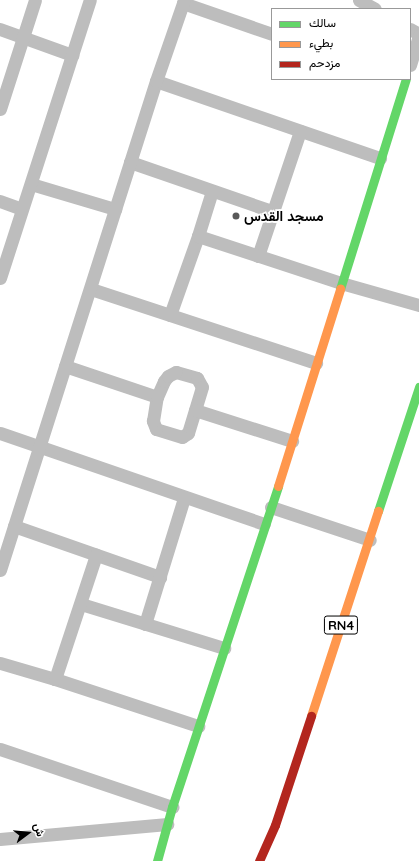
<!DOCTYPE html>
<html>
<head>
<meta charset="utf-8">
<style>
	body { margin:0 }
	#map { position:relative; width:419px; height:861px; overflow:hidden; background:#fff; font-family:Quicksand,Vazirmatn,sans-serif }
	div>[style] { position:absolute }
	.street>* { height:13px; margin:-6.5px; padding:0 6.5px; transform-origin:6.5px; border-radius:6.5px; background:#bdbdbd }
	.fast>* { height:9px; margin:-4.5px; padding:0 4.5px; transform-origin:4.5px; border-radius:4.5px; background:#63d668 }
	.slow>* { height:9px; margin:-4.5px; padding:0 4.5px; transform-origin:4.5px; border-radius:4.5px; background:#ff974d }
	.jam>* { height:9px; margin:-4.5px; padding:0 4.5px; transform-origin:4.5px; border-radius:4.5px; background:#b3261e }
	.dots>* { width:11px; height:11px; translate:-50% -50%; box-sizing:border-box; border:2px solid #fff; border-radius:50% }
	span { translate:-50% -50%; white-space:nowrap; text-align:center; line-height:1.15; -webkit-text-stroke:3.5px #fff; paint-order:stroke }
	.shield-label span { padding:1px 3px; background:#fff; border:1px solid; border-radius:3px; -webkit-text-stroke-width:0 }
	.shield-label { font-size:13px; color:#000; font-weight:700 }
	.poi-label { font-size:14px; color:#000; font-weight:700 }
	.left { translate:0 -50%; text-align:left }
	.legend { position:absolute; left:271px; top:8px; width:140px; height:72px; box-sizing:border-box; background:#fff; border:1px solid #999; margin:0; padding:5px 7px; list-style:none; font-size:12px; color:#000 }
	.legend li { display:flex; align-items:center; gap:8px; height:20px }
	.legend b { width:20px; border:1px solid #999 }
	.north { position:absolute; left:8px; top:813px; width:40px; height:40px; -webkit-text-stroke:3px #fff; paint-order:stroke; rotate:74deg; font-size:11px; font-weight:700; line-height:16px; text-align:center; color:#000 }
	.north::after { content:''; display:block; margin:auto; width:14px; height:18px; background:#000; clip-path:polygon(50% 0,100% 100%,50% 72%,0 100%) }
</style>
</head>
<body>
<div id="map">
	<div class="street">
		<i style="left:359px;top:0;width:18px;rotate:29deg"></i>
		<i style="left:183px;top:3px;width:94px;rotate:19.2deg"></i>
		<i style="left:0;top:29px;width:77px;rotate:19.9deg"></i>
		<i style="left:410px;top:29px;width:10px;rotate:29deg"></i>
		<i style="left:410px;top:65px;width:30px;rotate:-73deg"></i>
		<i style="left:156px;top:81px;width:237px;rotate:19deg"></i>
		<i style="left:0;top:109px;width:114px;rotate:-72.2deg"></i>
		<i style="left:130px;top:162px;width:152px;rotate:19.1deg"></i>
		<i style="left:31px;top:184px;width:88px;rotate:16.6deg"></i>
		<i style="left:0;top:201px;width:23px;rotate:20deg"></i>
		<i style="left:198px;top:236px;width:47px;rotate:-72.7deg"></i>
		<i style="left:258px;top:256px;width:132px;rotate:-71.4deg"></i>
		<i style="left:0;top:278px;width:292px;rotate:-72.1deg"></i>
		<i style="left:91px;top:289px;width:237px;rotate:18.2deg"></i>
		<i style="left:170px;top:315px;width:84px;rotate:-70.5deg"></i>
		<i style="left:198px;top:236px;width:151px;rotate:18.2deg"></i>
		<i style="left:341px;top:283px;width:81px;rotate:15.8deg"></i>
		<i style="left:65px;top:366px;width:97px;rotate:18.6deg"></i>
		<i style="left:176px;top:372px;width:22px;rotate:16deg"></i>
		<i style="left:197px;top:378px;width:10px;rotate:61deg"></i>
		<i style="left:202px;top:387px;width:48px;rotate:106.9deg"></i>
		<i style="left:188px;top:433px;width:7px;rotate:146deg"></i>
		<i style="left:182px;top:437px;width:27px;rotate:-163deg"></i>
		<i style="left:156px;top:429px;width:9px;rotate:-111deg"></i>
		<i style="left:153px;top:421px;width:24px;rotate:-81deg"></i>
		<i style="left:157px;top:397px;width:17px;rotate:-66deg"></i>
		<i style="left:164px;top:381px;width:6px;rotate:-51deg"></i>
		<i style="left:168px;top:376px;width:9px;rotate:-27deg"></i>
		<i style="left:195px;top:410px;width:102px;rotate:17.7deg"></i>
		<i style="left:0;top:433px;width:279px;rotate:19deg"></i>
		<i style="left:271px;top:507px;width:104px;rotate:18.4deg"></i>
		<i style="left:14px;top:526px;width:155px;rotate:19.3deg"></i>
		<i style="left:0;top:570px;width:513px;rotate:-72.31deg"></i>
		<i style="left:156px;top:81px;width:86px;rotate:-70.9deg"></i>
		<i style="left:81px;top:604px;width:150px;rotate:17.1deg"></i>
		<i style="left:145px;top:624px;width:132px;rotate:-72.8deg"></i>
		<i style="left:0;top:663px;width:57px;rotate:16.2deg"></i>
		<i style="left:55px;top:679px;width:151px;rotate:18.2deg"></i>
		<i style="left:55px;top:679px;width:131px;rotate:-71.7deg"></i>
		<i style="left:0;top:749px;width:182px;rotate:18.6deg"></i>
		<i style="left:0;top:839px;width:168px;rotate:-5.1deg"></i>
	</div>
	<div class="fast">
		<i style="left:340px;top:289px;width:220px;rotate:-72.6deg"></i>
		<i style="left:378px;top:511px;width:131px;rotate:-71.7deg"></i>
		<i style="left:157px;top:861px;width:56px;rotate:-74.5deg"></i>
		<i style="left:172px;top:807px;width:338px;rotate:-71.7deg"></i>
	</div>
	<div class="slow">
		<i style="left:278px;top:486px;width:207px;rotate:-72.5deg"></i>
		<i style="left:311px;top:716px;width:216px;rotate:-71.9deg"></i>
	</div>
	<div class="jam">
		<i style="left:259px;top:861px;width:39px;rotate:-66deg"></i>
		<i style="left:275px;top:825px;width:115px;rotate:-71.7deg"></i>
	</div>
	<div class="dots">
		<i style="left:236px;top:216px;background:#595959"></i>
	</div>
	<div class="shield-label">
		<span style="left:341px;top:625px">RN4</span>
	</div>
	<div class="poi-label">
		<span class="left" style="left:244px;top:216px">مسجد القدس</span>
	</div>
	<ul class="legend">
	<li><b style="height:5px;background:#63d668"></b>سالك</li>
	<li><b style="height:5px;background:#ff974d"></b>بطيء</li>
	<li><b style="height:5px;background:#b3261e"></b>مزدحم</li>
	</ul>
	<div class="north">ش</div>
</div>
</body>
</html>
